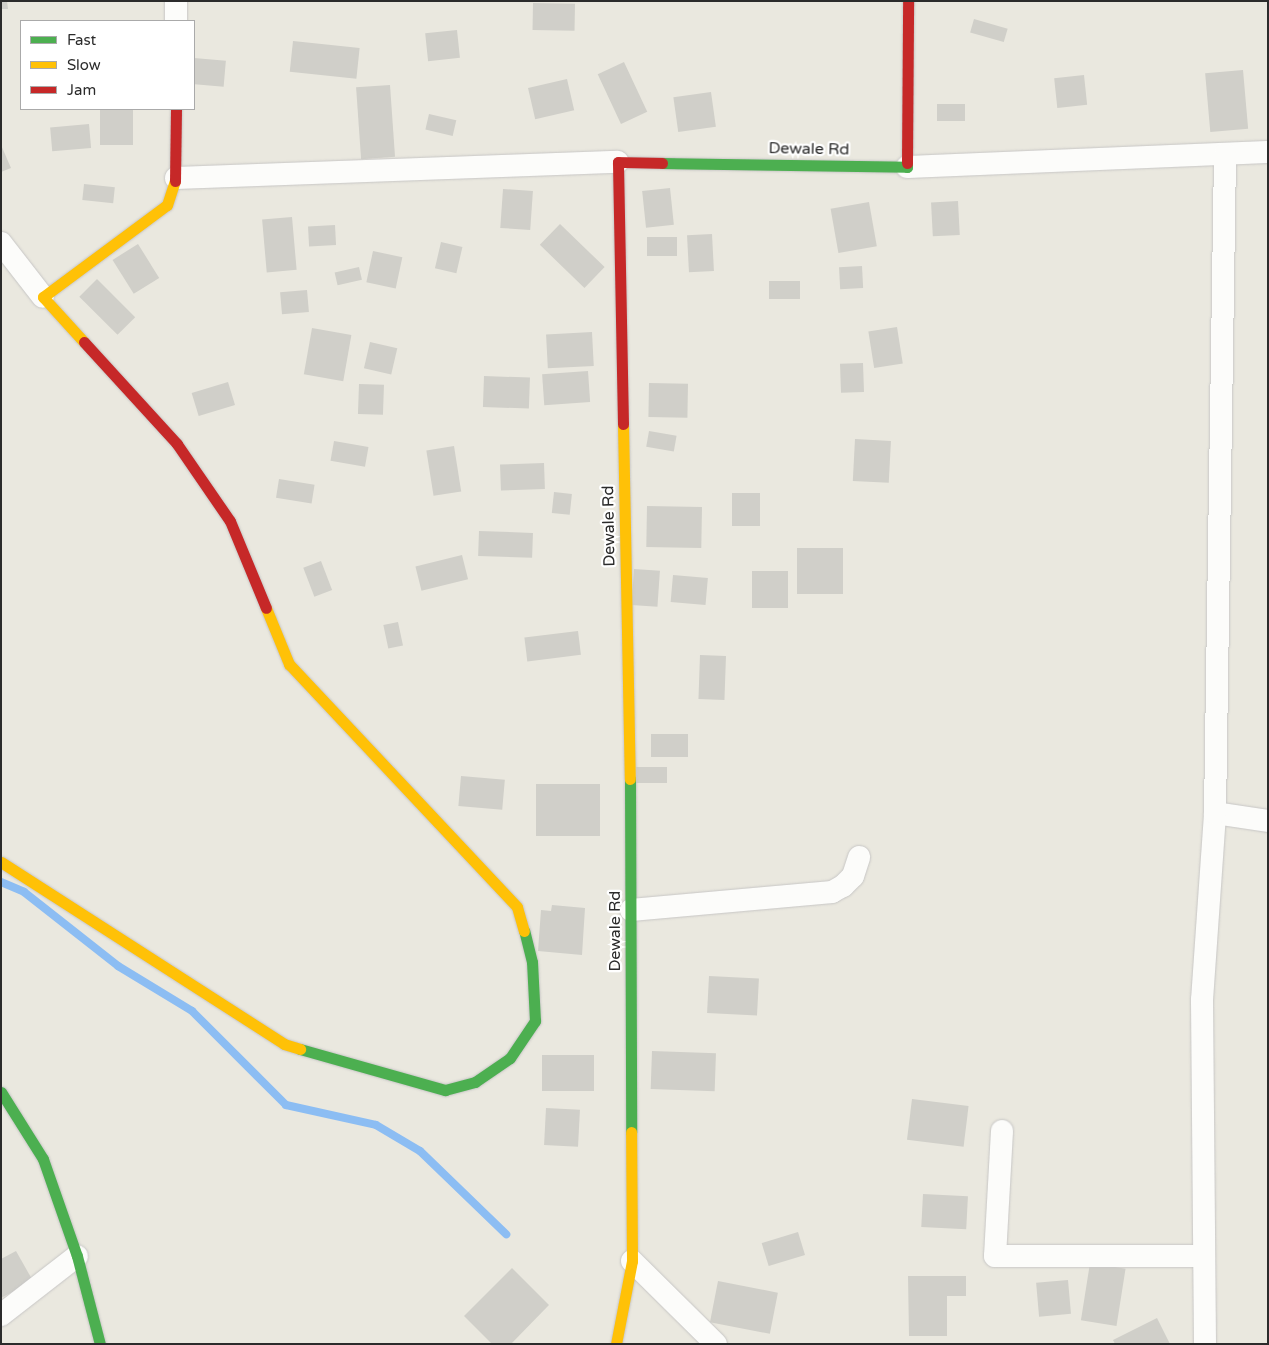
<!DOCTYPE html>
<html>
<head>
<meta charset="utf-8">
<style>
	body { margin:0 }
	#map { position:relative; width:1269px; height:1345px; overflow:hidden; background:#eae8df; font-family:"Varela Round",sans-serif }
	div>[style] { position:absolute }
	.stream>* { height:8px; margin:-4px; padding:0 4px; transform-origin:4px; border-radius:4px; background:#8cbdf3 }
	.building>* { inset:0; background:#d0cfc9; transform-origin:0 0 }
	.roads { filter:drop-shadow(0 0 1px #c7c6c5) drop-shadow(0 0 1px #c7c6c5) }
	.street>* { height:22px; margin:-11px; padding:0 11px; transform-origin:11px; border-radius:11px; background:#fcfcfa }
	.fast>* { height:11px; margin:-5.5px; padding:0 5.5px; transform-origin:5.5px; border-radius:5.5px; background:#4caf50 }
	.slow>* { height:11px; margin:-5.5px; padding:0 5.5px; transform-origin:5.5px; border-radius:5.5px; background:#ffc107 }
	.jam>* { height:11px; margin:-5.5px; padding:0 5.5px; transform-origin:5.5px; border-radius:5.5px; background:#c62828 }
	span { translate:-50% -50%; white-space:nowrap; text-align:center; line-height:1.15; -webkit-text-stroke:4.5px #fff; paint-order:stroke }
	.street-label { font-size:16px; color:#2b2b2b }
	.frame { position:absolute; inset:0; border:2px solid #2b2b2b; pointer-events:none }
	.legend { position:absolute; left:20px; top:20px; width:175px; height:90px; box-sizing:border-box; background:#fff; border:1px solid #aaa; margin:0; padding:6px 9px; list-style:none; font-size:15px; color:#2b2b2b }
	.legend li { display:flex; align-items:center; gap:10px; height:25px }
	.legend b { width:25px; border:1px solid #aaa }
</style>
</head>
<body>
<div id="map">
	<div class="stream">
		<i style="left:1px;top:882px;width:25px;rotate:23deg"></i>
		<i style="left:24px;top:892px;width:120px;rotate:38.2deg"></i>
		<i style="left:118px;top:966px;width:87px;rotate:31.3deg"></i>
		<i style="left:192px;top:1011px;width:133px;rotate:45deg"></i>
		<i style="left:286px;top:1105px;width:92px;rotate:12.5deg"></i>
		<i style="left:376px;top:1125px;width:51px;rotate:30.6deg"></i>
		<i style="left:420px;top:1151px;width:120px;rotate:44deg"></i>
	</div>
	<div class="building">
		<i style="clip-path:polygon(1px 1px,7px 1px,8px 9px,1px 9px)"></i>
		<i style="left:533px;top:3px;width:42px;height:27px;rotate:1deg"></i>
		<i style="left:974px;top:19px;width:35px;height:14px;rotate:16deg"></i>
		<i style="left:457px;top:30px;width:28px;height:32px;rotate:84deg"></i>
		<i style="left:293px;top:41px;width:67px;height:31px;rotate:6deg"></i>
		<i style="left:194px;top:58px;width:32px;height:26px;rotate:5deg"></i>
		<i style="left:624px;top:62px;width:55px;height:29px;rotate:65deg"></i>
		<i style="left:1243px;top:70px;width:59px;height:38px;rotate:85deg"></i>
		<i style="left:1084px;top:75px;width:30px;height:30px;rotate:84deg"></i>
		<i style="left:567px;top:79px;width:32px;height:40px;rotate:77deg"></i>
		<i style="left:390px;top:85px;width:72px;height:34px;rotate:86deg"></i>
		<i style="left:711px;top:92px;width:35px;height:38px;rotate:82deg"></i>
		<i style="left:937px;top:104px;width:28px;height:17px"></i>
		<i style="left:100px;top:109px;width:33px;height:36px"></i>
		<i style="left:429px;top:114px;width:28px;height:16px;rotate:13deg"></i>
		<i style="left:89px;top:124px;width:24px;height:39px;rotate:85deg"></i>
		<i style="clip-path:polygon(1px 145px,11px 168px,1px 172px)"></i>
		<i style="left:84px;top:184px;width:31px;height:16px;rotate:6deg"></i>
		<i style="left:670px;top:188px;width:37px;height:28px;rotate:84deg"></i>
		<i style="left:503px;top:189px;width:30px;height:39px;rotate:4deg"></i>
		<i style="left:958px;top:201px;width:34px;height:27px;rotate:87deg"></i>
		<i style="left:869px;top:202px;width:45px;height:39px;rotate:80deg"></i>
		<i style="left:292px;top:217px;width:53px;height:30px;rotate:85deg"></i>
		<i style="left:560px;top:224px;width:62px;height:29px;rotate:44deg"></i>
		<i style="left:335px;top:225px;width:20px;height:27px;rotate:87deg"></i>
		<i style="left:712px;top:234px;width:37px;height:25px;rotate:87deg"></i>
		<i style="left:647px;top:237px;width:30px;height:19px"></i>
		<i style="left:441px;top:242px;width:22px;height:27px;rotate:13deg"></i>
		<i style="left:138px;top:244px;width:40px;height:30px;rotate:58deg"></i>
		<i style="left:373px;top:251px;width:30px;height:32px;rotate:12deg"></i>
		<i style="left:862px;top:266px;width:22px;height:23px;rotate:87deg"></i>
		<i style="left:359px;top:267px;width:13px;height:25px;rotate:77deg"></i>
		<i style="left:97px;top:279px;width:54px;height:25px;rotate:45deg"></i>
		<i style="left:800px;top:281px;width:18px;height:31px;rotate:90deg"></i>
		<i style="left:307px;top:290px;width:22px;height:27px;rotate:85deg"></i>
		<i style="left:897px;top:327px;width:37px;height:29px;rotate:81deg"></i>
		<i style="left:312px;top:328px;width:40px;height:47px;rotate:10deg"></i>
		<i style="left:592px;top:332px;width:34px;height:46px;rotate:87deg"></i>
		<i style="left:370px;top:342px;width:28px;height:27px;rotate:13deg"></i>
		<i style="left:863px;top:363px;width:29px;height:23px;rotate:88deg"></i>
		<i style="left:588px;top:371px;width:31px;height:46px;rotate:86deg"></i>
		<i style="left:484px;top:376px;width:46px;height:31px;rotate:2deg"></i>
		<i style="left:228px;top:382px;width:24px;height:38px;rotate:73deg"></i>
		<i style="left:649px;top:383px;width:39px;height:34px;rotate:1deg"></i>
		<i style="left:359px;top:384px;width:25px;height:30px;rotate:2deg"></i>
		<i style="left:649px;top:431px;width:28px;height:16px;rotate:10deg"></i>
		<i style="left:855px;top:439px;width:36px;height:42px;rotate:3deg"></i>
		<i style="left:334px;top:441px;width:35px;height:20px;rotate:10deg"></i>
		<i style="left:454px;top:446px;width:46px;height:28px;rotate:81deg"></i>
		<i style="left:544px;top:463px;width:26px;height:44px;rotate:88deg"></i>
		<i style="left:279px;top:479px;width:36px;height:19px;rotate:9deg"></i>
		<i style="left:554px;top:492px;width:18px;height:21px;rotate:6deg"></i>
		<i style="left:732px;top:493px;width:28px;height:33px"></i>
		<i style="left:647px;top:506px;width:55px;height:41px;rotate:1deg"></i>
		<i style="left:479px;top:531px;width:54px;height:25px;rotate:2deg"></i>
		<i style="left:797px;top:548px;width:46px;height:46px"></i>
		<i style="left:462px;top:555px;width:25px;height:48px;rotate:76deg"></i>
		<i style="left:321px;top:561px;width:31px;height:19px;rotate:69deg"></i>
		<i style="left:634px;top:569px;width:26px;height:36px;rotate:4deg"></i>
		<i style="left:752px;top:571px;width:36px;height:37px"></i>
		<i style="left:673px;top:575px;width:35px;height:27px;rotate:5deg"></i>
		<i style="left:398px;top:622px;width:24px;height:15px;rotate:78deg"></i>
		<i style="left:578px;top:631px;width:24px;height:54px;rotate:83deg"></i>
		<i style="left:700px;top:655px;width:26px;height:44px;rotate:2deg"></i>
		<i style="left:651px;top:734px;width:37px;height:23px"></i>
		<i style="left:636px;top:767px;width:31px;height:16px"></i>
		<i style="left:461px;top:776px;width:44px;height:30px;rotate:5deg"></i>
		<i style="left:536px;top:784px;width:64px;height:52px"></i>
		<i style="clip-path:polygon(552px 905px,585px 908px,582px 955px,538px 951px,541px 910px,551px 911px)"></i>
		<i style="left:709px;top:976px;width:50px;height:37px;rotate:3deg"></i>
		<i style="left:652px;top:1051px;width:64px;height:38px;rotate:2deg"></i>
		<i style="left:542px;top:1055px;width:52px;height:36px"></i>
		<i style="left:912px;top:1099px;width:57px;height:41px;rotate:7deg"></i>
		<i style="left:546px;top:1108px;width:34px;height:37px;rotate:3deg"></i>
		<i style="left:923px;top:1194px;width:45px;height:33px;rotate:3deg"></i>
		<i style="left:798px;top:1232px;width:24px;height:38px;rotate:73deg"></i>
		<i style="clip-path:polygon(16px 1251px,33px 1281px,1px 1298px,1px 1259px)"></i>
		<i style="left:1090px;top:1263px;width:36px;height:58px;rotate:9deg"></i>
		<i style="clip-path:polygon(512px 1268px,549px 1305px,511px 1344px,492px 1344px,464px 1316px)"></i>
		<i style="clip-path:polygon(908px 1276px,966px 1276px,966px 1296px,947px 1296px,947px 1336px,909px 1336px)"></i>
		<i style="left:1068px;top:1280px;width:34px;height:32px;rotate:85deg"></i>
		<i style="left:718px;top:1281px;width:61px;height:42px;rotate:11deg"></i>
		<i style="clip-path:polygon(1157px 1318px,1170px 1344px,1115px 1344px,1113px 1340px)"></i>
	</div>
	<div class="roads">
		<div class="street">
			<i style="left:176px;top:1px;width:20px;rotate:90deg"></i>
			<i style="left:907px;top:167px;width:361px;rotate:-2.4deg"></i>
			<i style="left:176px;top:178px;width:442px;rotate:-2.1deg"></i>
			<i style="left:1px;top:243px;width:68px;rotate:52.1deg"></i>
			<i style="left:1215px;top:813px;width:54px;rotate:8.6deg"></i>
			<i style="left:631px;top:910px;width:202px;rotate:-5.1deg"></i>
			<i style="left:832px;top:892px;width:13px;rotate:-29deg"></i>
			<i style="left:843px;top:886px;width:14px;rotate:-45deg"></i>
			<i style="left:853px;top:876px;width:20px;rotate:-72deg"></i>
			<i style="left:1002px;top:1131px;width:125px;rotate:93.2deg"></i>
			<i style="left:995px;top:1256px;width:209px"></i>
			<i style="left:632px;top:1261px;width:118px;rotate:44.7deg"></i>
			<i style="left:1px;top:1315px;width:96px;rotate:-37.8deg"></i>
			<i style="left:1205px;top:1344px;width:344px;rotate:-90.5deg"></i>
			<i style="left:1202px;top:1000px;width:187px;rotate:-86deg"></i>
			<i style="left:1215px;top:813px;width:659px;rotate:-89.13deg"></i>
		</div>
		<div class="fast">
			<i style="left:662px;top:163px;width:245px;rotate:0.9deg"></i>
			<i style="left:907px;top:167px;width:4px;rotate:-90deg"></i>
			<i style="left:630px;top:779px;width:353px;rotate:89.8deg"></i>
			<i style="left:300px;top:1049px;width:151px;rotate:15.8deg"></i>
			<i style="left:445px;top:1090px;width:31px;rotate:-15deg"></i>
			<i style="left:475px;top:1082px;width:42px;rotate:-34.4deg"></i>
			<i style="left:510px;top:1058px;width:45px;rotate:-56deg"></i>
			<i style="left:535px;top:1021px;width:59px;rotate:-92.9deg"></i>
			<i style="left:532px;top:962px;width:32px;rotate:-104deg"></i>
			<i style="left:1px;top:1092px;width:79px;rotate:57.9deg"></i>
			<i style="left:43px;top:1159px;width:103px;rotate:70.7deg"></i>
			<i style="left:77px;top:1256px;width:91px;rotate:75.4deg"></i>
		</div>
		<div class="slow">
			<i style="left:84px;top:342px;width:61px;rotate:-132.3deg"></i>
			<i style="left:43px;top:297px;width:154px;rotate:-36.6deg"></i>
			<i style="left:167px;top:205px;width:25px;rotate:-72deg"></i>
			<i style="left:623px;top:424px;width:355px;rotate:88.9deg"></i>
			<i style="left:266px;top:608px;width:61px;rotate:67.7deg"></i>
			<i style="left:289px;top:664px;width:333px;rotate:46.8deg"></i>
			<i style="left:517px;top:907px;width:25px;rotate:74deg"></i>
			<i style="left:1px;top:862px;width:336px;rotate:32.7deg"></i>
			<i style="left:284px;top:1044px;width:17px;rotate:17deg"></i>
			<i style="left:616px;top:1344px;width:85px;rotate:-79.1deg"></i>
			<i style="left:632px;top:1261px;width:129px;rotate:-90.4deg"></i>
		</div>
		<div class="jam">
			<i style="left:907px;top:163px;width:162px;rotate:-89.6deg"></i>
			<i style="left:175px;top:181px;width:72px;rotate:-89.2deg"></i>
			<i style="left:84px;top:342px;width:138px;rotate:47.6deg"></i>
			<i style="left:177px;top:444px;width:93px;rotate:55.5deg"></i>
			<i style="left:230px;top:521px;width:94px;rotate:67.5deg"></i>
			<i style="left:623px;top:424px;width:262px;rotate:-91.1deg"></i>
			<i style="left:618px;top:162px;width:44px;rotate:1.3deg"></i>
		</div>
	</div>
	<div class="street-label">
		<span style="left:809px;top:149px;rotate:1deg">Dewale Rd</span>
		<span style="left:609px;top:526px;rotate:-91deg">Dewale Rd</span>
		<span style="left:615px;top:931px;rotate:-90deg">Dewale Rd</span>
	</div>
	<div class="frame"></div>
	<ul class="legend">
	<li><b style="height:6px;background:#4caf50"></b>Fast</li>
	<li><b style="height:6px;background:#ffc107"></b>Slow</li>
	<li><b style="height:6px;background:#c62828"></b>Jam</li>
	</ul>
</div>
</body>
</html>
